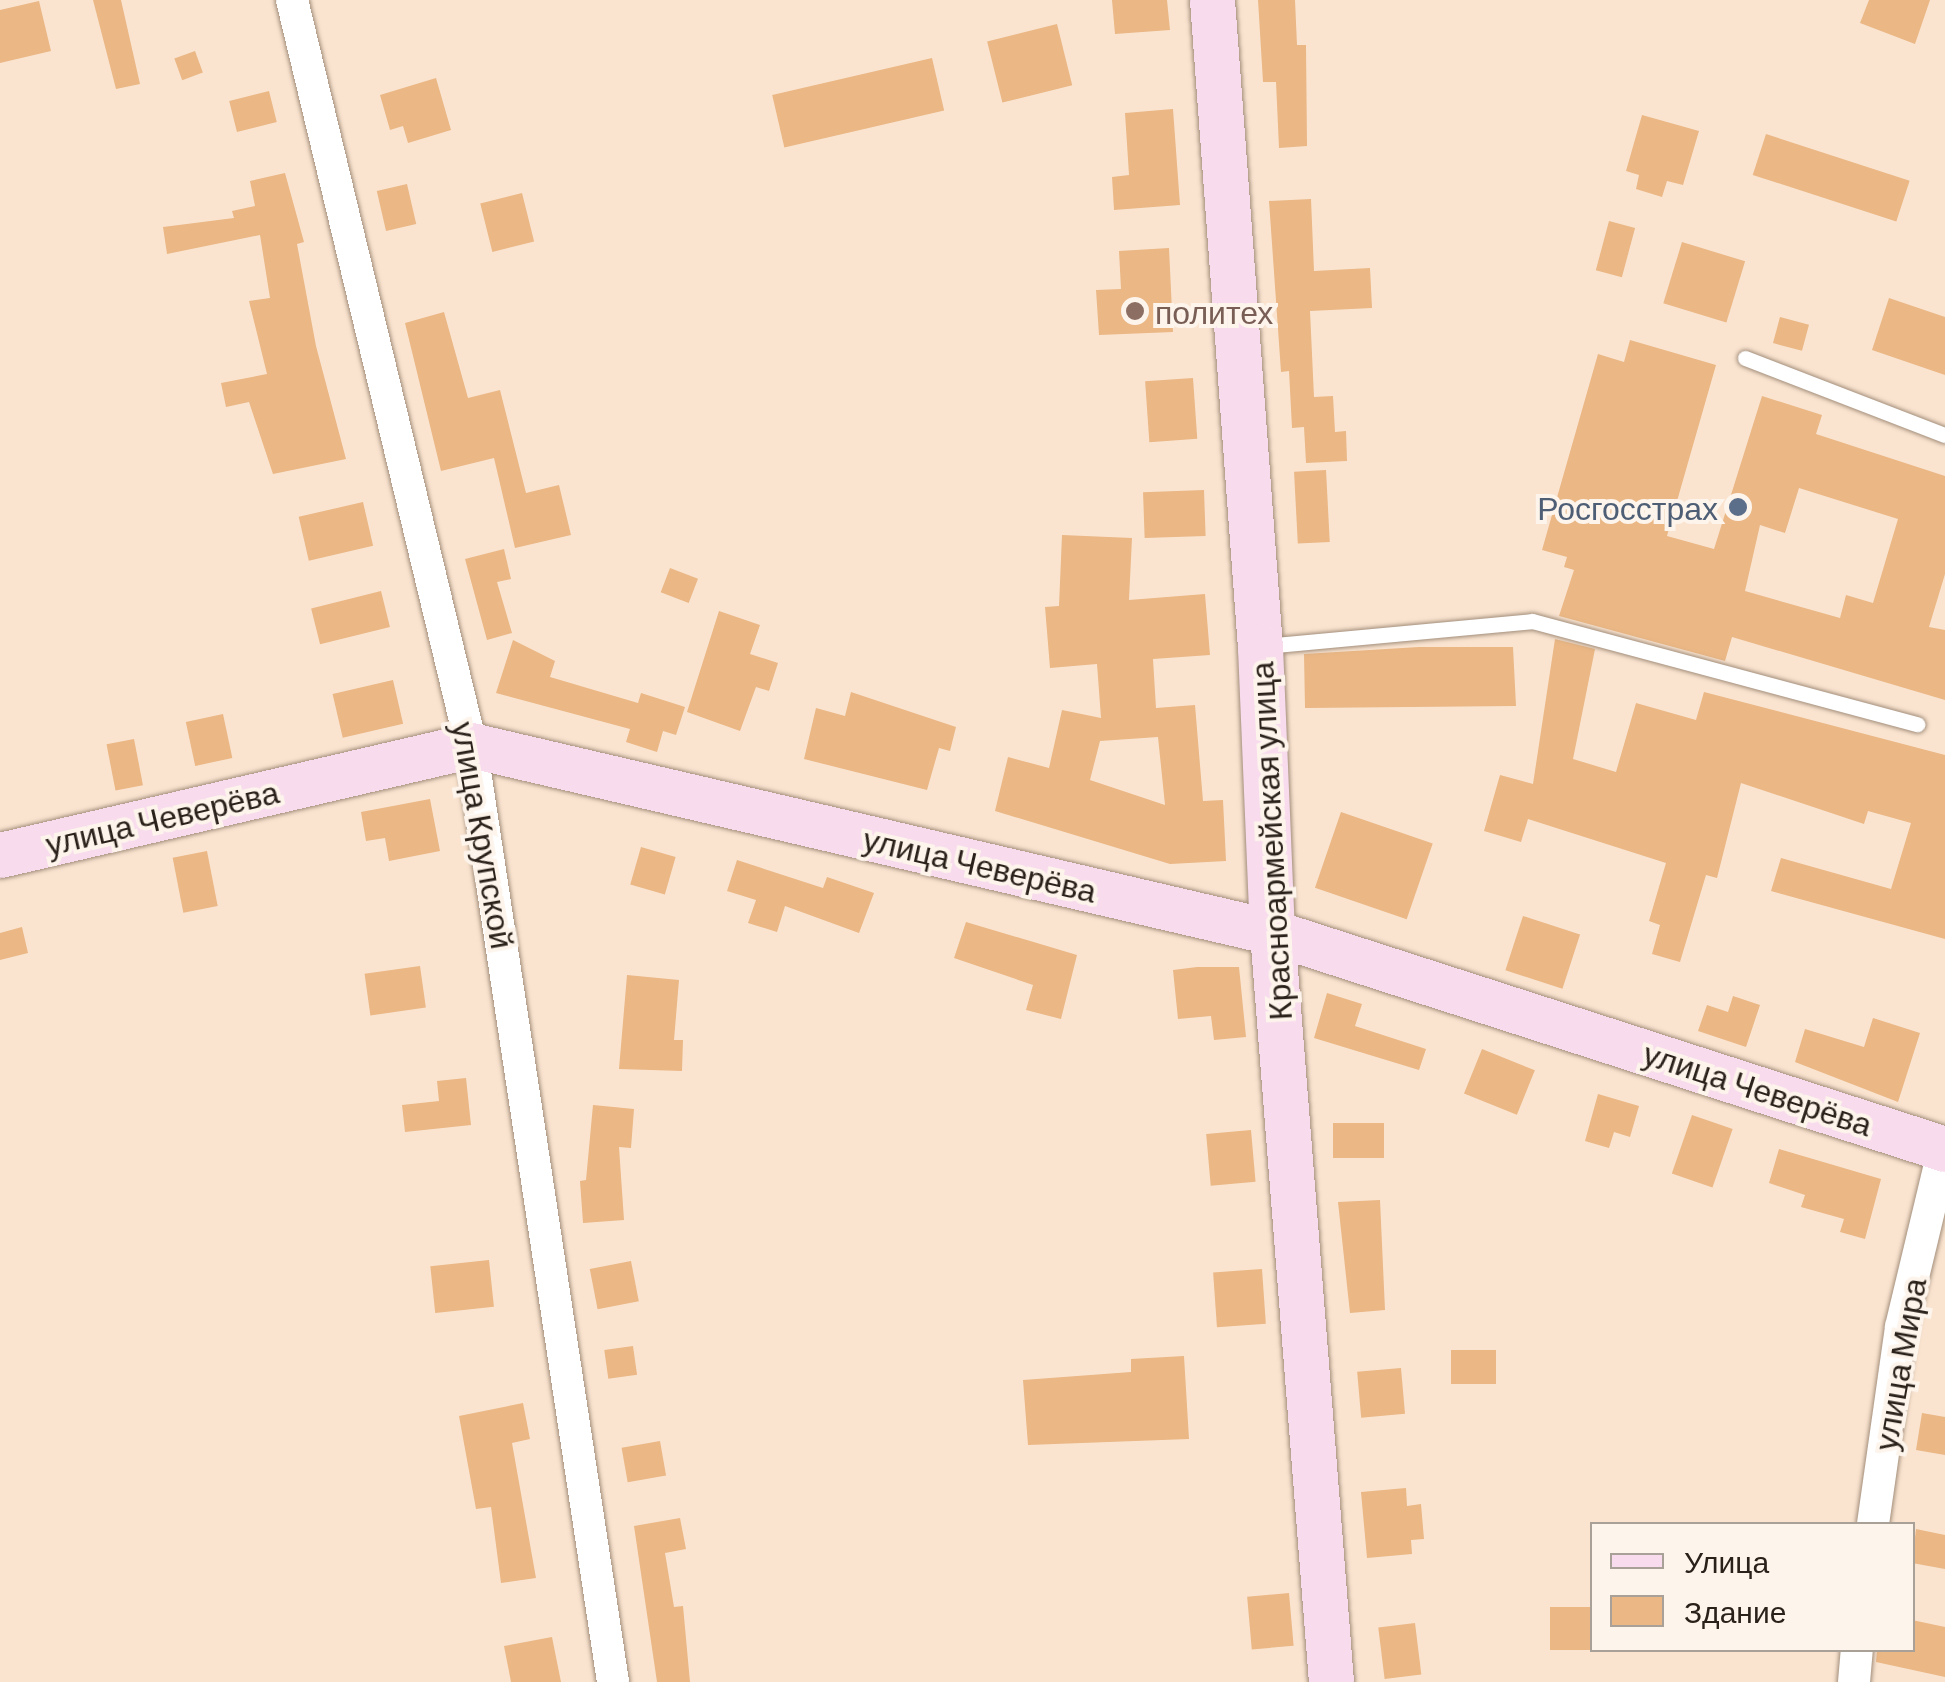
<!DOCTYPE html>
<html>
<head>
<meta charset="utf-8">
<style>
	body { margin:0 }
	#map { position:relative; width:1945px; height:1682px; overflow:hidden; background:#fae4d0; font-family:Barlow,sans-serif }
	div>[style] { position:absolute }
	.building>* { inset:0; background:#eab785; transform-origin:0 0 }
	.roads { filter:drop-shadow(0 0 2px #a28e7b) drop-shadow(0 0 2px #a28e7b) }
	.lane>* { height:15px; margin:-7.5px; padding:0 7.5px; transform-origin:7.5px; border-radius:7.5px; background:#fff }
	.street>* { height:32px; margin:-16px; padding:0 16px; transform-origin:16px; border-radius:16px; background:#fff }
	.secondary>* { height:45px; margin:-22.5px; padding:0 22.5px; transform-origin:22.5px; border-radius:22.5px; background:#f8dced }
	.dots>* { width:28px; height:28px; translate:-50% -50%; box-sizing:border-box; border:5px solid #fdf4ec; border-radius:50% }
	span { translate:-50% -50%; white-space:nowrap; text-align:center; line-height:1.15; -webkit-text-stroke:8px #fdf4ec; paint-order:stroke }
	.education-label { font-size:32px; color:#785e54 }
	.left { translate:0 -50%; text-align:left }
	.service-label { font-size:32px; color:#4e5e75 }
	.right { translate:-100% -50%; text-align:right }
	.street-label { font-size:32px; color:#2a221a }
	.legend { position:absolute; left:1590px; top:1522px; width:325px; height:130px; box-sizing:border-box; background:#fdf4ec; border:2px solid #a9a098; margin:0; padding:12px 18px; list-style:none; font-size:30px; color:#2a221a }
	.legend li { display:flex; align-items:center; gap:20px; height:50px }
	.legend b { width:50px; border:2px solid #a9a098 }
</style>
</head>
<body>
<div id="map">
	<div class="building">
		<i style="clip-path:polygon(93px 0,121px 0,140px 84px,116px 89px)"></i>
		<i style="clip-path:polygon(1112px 0,1167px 0,1170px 30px,1115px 34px)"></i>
		<i style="clip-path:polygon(1258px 0,1295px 0,1297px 45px,1306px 45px,1307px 146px,1279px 148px,1276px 82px,1263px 82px)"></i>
		<i style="clip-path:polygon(1869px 0,1930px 0,1915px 44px,1860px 23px)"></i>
		<i style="clip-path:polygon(39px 1px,51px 51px,0 63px,0 10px)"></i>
		<i style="left:1057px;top:24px;width:63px;height:72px;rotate:76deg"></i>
		<i style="left:195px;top:51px;width:23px;height:22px;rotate:70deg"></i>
		<i style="left:932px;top:58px;width:54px;height:164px;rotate:77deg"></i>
		<i style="clip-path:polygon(436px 78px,451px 130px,408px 143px,403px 126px,390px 130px,380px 95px)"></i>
		<i style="left:269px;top:91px;width:32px;height:41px;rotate:76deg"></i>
		<i style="clip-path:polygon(1173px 109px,1180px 205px,1114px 210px,1112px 177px,1129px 175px,1125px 113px)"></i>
		<i style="clip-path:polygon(1642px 115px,1699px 131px,1683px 185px,1667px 181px,1662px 197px,1636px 189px,1639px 175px,1626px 171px)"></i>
		<i style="left:1766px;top:134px;width:151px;height:43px;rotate:18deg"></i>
		<i style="clip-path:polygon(285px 173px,304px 242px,297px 244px,316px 346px,346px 459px,273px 474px,249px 402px,226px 407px,221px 383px,267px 374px,249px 301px,270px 298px,260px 235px,167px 254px,163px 227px,234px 218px,232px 211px,255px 206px,250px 181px)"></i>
		<i style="left:407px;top:184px;width:41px;height:31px;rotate:77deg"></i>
		<i style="left:522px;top:193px;width:50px;height:43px;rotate:76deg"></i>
		<i style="clip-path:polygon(1311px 199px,1314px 271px,1370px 268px,1372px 308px,1310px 311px,1314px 397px,1333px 396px,1335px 432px,1346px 431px,1347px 461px,1306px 463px,1304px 427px,1292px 428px,1289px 371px,1281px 372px,1269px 201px)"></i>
		<i style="left:1609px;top:221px;width:27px;height:51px;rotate:15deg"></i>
		<i style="left:1682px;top:242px;width:66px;height:64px;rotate:17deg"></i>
		<i style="clip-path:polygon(1169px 248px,1173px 332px,1099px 335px,1096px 290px,1121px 289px,1119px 251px)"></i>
		<i style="clip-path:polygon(1889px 298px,1945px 317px,1945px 375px,1872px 350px)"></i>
		<i style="clip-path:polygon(444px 312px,468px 398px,500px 390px,526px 493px,559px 485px,571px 535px,515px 548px,494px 458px,441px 471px,405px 323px)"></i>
		<i style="left:1780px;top:317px;width:30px;height:27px;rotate:15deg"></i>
		<i style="clip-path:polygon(evenodd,1630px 340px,1716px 365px,1667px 536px,1714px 549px,1762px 396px,1822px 415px,1816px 434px,1945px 476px,1945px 574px,1929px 627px,1945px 630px,1945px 700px,1732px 637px,1725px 661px,1559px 616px,1574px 570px,1564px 567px,1567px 557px,1542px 550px,1598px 354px,1624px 362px,1630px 340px,1799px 488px,1898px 519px,1873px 603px,1846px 595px,1840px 618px,1745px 591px,1760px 525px,1785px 533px,1799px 488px)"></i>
		<i style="left:1193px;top:378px;width:61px;height:48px;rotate:86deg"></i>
		<i style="left:1326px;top:470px;width:72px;height:32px;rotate:87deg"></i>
		<i style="left:1204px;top:490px;width:46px;height:61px;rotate:88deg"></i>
		<i style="left:363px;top:502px;width:45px;height:66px;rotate:77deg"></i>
		<i style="clip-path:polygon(evenodd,1062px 535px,1132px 538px,1129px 600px,1205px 594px,1210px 655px,1153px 659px,1156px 708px,1195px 705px,1203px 801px,1223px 800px,1226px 861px,1170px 864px,995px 811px,1008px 757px,1049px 768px,1062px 710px,1101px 718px,1097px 664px,1050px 668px,1045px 607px,1059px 606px,1062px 535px,1158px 737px,1165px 805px,1090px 780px,1100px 741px,1158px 737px)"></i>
		<i style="clip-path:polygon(504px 549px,511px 579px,497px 582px,512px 633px,487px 640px,465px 559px)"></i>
		<i style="left:670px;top:568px;width:30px;height:26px;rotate:21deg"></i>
		<i style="left:381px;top:591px;width:37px;height:72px;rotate:76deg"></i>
		<i style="clip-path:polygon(719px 611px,760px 625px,750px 654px,778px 663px,769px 691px,756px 687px,740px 731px,687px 712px)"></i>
		<i style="clip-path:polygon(1555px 639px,1595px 649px,1573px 759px,1616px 772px,1636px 703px,1696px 720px,1704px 692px,1945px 755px,1945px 939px,1771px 891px,1781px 858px,1891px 889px,1911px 823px,1868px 811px,1864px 824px,1741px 783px,1717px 878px,1706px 875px,1680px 962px,1652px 954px,1660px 925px,1649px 921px,1666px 863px,1528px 819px,1521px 842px,1484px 831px,1500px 775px,1533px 784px)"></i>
		<i style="clip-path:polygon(513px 640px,555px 661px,550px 677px,638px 703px,641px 693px,685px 707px,676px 735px,663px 731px,657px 752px,626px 742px,630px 729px,496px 693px)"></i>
		<i style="clip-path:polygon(1419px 647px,1513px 647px,1516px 706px,1305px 708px,1304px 654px)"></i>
		<i style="left:393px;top:680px;width:45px;height:62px;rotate:77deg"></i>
		<i style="clip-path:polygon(851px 692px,956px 727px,950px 751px,939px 748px,927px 790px,804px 759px,816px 708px,845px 716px)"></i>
		<i style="left:223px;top:714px;width:45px;height:38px;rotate:78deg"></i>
		<i style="left:134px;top:739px;width:47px;height:28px;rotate:79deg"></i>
		<i style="clip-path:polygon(430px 799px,440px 851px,389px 861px,385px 838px,366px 841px,361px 812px)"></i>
		<i style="left:1341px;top:812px;width:97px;height:80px;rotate:19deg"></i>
		<i style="left:641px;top:847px;width:36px;height:39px;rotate:16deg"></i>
		<i style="left:207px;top:851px;width:56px;height:35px;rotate:79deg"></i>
		<i style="clip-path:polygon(737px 860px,823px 888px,827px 877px,874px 893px,859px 933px,785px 906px,777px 932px,748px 923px,756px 900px,727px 891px)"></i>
		<i style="left:1523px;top:916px;width:60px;height:57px;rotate:18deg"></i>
		<i style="clip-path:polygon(966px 922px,1077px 955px,1061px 1019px,1026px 1010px,1033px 985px,954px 958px)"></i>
		<i style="clip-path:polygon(22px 927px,28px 953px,0 960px,0 933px)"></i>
		<i style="left:420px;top:966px;width:42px;height:56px;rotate:82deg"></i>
		<i style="clip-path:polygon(1197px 967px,1239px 967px,1246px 1037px,1214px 1040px,1211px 1016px,1178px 1019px,1173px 970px)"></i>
		<i style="clip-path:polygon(627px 975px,679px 980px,674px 1040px,683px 1040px,682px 1071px,619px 1069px)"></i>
		<i style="clip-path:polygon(1327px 993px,1362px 1004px,1355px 1026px,1426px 1049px,1419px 1070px,1314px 1038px)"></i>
		<i style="clip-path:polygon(1733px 996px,1760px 1005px,1746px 1047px,1698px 1031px,1707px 1005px,1728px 1012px)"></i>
		<i style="clip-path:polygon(1873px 1018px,1920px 1033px,1898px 1102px,1795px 1062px,1805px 1029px,1864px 1047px)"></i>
		<i style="left:1482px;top:1049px;width:57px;height:48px;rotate:22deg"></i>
		<i style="clip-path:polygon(466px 1078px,471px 1125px,405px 1132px,402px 1105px,439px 1101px,437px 1081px)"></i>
		<i style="clip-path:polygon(1598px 1094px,1639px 1106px,1630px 1137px,1614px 1132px,1609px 1148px,1585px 1141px)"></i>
		<i style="clip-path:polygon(593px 1105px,634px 1109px,631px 1148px,619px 1147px,624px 1220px,583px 1223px,580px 1181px,586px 1180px)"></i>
		<i style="left:1692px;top:1115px;width:43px;height:62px;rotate:19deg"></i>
		<i style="left:1333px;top:1123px;width:51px;height:35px"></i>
		<i style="left:1251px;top:1130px;width:52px;height:45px;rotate:85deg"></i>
		<i style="clip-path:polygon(1779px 1149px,1881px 1179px,1865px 1239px,1840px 1232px,1844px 1219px,1801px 1207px,1805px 1195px,1769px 1183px)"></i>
		<i style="clip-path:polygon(1380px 1200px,1385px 1310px,1350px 1313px,1338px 1202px)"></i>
		<i style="left:489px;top:1260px;width:47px;height:59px;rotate:84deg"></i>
		<i style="left:631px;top:1261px;width:41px;height:42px;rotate:79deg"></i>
		<i style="left:1262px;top:1269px;width:55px;height:49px;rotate:86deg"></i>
		<i style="left:633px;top:1346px;width:29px;height:29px;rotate:82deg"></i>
		<i style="left:1451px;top:1350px;width:45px;height:34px"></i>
		<i style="clip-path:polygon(1184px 1356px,1189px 1439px,1028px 1445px,1023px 1380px,1131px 1372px,1131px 1359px)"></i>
		<i style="left:1401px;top:1368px;width:46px;height:44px;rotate:85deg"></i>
		<i style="clip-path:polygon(523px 1403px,530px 1439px,512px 1443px,536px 1578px,501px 1583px,491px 1507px,476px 1509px,459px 1416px)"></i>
		<i style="clip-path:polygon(1922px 1413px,1945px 1417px,1945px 1455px,1916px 1450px)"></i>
		<i style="left:660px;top:1441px;width:35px;height:39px;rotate:80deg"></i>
		<i style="clip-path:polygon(1406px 1488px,1407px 1506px,1421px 1504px,1424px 1539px,1411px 1540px,1412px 1554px,1367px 1558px,1361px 1492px)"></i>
		<i style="clip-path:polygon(680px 1518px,686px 1549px,665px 1553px,674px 1607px,683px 1606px,690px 1682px,657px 1682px,634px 1526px)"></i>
		<i style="clip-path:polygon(1916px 1529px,1945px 1535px,1945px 1569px,1912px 1563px)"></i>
		<i style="left:1289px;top:1593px;width:53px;height:42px;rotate:85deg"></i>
		<i style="left:1592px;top:1607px;width:43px;height:42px;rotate:90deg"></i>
		<i style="clip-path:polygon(1912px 1620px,1945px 1627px,1945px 1677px,1876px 1662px,1877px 1650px,1912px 1650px)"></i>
		<i style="left:1415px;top:1623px;width:52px;height:37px;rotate:83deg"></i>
		<i style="clip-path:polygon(552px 1637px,561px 1682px,511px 1682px,504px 1646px)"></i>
	</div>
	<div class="roads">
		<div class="lane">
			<i style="left:1745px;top:358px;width:214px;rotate:21.1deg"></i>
			<i style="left:1264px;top:646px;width:269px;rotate:-5.3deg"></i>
			<i style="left:1532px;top:621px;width:399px;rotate:15deg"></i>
		</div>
		<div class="street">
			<i style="left:292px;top:0;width:766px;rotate:76.49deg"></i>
			<i style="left:471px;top:745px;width:948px;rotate:81.38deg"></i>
			<i style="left:1873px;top:1524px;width:199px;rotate:-81.9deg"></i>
			<i style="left:1901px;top:1327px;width:184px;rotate:-76.5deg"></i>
			<i style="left:1854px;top:1682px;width:32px;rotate:-85deg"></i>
		</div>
		<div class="secondary">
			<i style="left:1212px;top:0;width:649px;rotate:85.76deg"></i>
			<i style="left:1260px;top:647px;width:285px;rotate:87.6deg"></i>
			<i style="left:1272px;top:932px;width:752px;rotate:85.5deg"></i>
			<i style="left:0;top:855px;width:484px;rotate:-13.1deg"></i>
			<i style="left:471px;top:745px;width:823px;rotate:13.14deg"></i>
			<i style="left:1272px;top:932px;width:707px;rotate:17.87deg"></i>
		</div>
	</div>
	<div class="dots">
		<i style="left:1135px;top:311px;background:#8d6e63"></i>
		<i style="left:1738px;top:507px;background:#5c6f8a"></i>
	</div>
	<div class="education-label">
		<span class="left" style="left:1155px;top:311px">политех</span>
	</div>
	<div class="service-label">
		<span class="right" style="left:1718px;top:507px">Росгосстрах</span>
	</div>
	<div class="street-label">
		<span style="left:162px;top:817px;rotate:-13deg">улица Чеверёва</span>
		<span style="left:484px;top:835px;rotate:80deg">улица Крупской</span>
		<span style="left:1270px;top:841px;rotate:-93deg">Красноармейская улица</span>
		<span style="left:980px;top:864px;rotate:13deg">улица Чеверёва</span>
		<span style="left:1758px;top:1088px;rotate:18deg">улица Чеверёва</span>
		<span style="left:1899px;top:1364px;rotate:-80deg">улица Мира</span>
	</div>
	<ul class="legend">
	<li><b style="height:12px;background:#f8dced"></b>Улица</li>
	<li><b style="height:28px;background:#eab785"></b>Здание</li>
	</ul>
</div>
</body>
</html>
